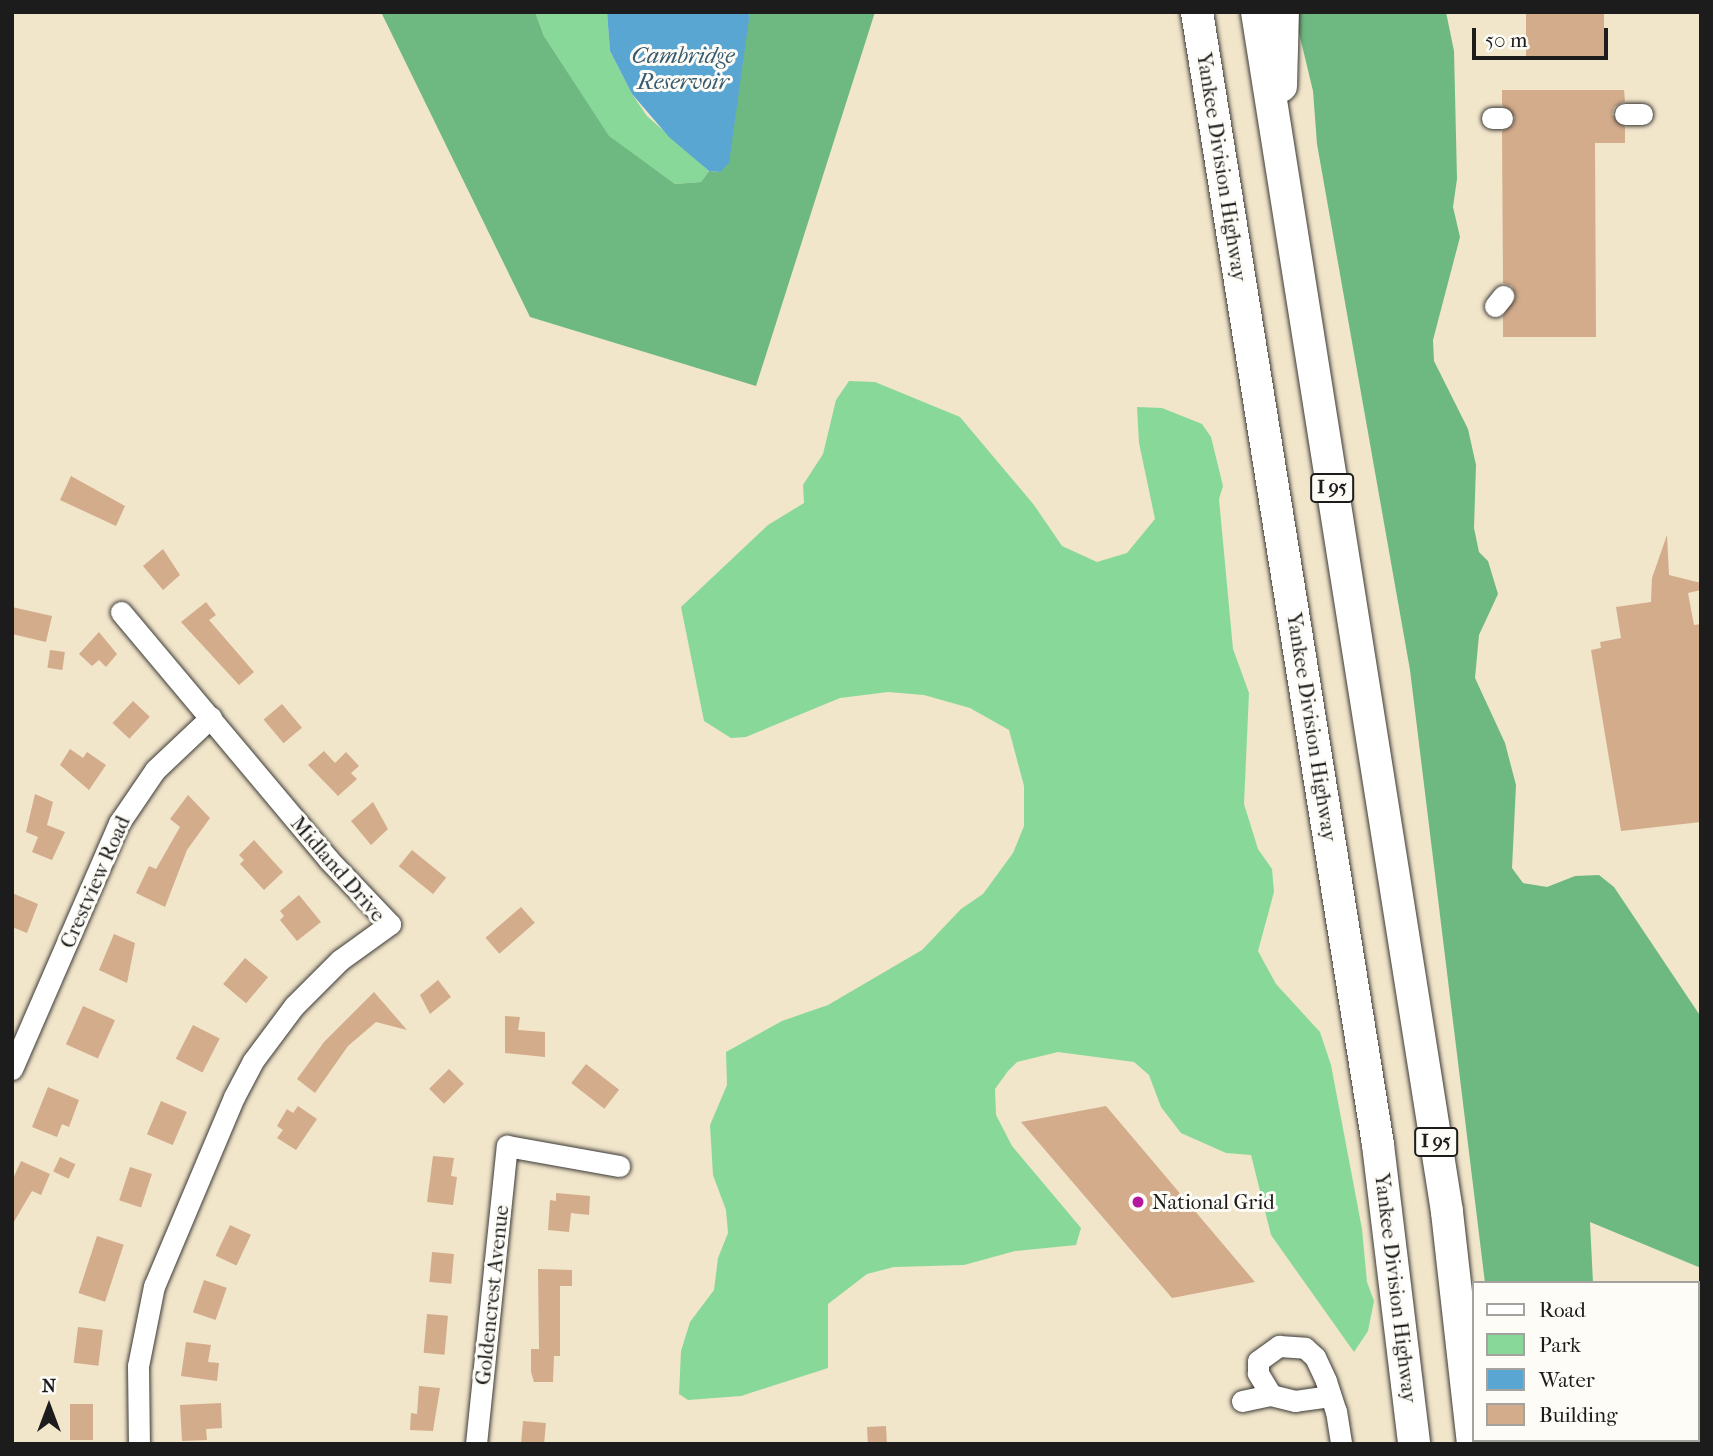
<!DOCTYPE html>
<html>
<head>
<meta charset="utf-8">
<style>
	body { margin:0 }
	#map { position:relative; width:1713px; height:1456px; overflow:hidden; background:#f1e5ca; font-family:"IM FELL French Canon",serif }
	div>[style] { position:absolute }
	.green>* { inset:0; background:#88d999 }
	.forest>* { inset:0; background:#6eb981 }
	.water>* { inset:0; background:#5aa6d2 }
	.building>* { inset:0; background:#d3ac8c; transform-origin:0 0 }
	.roads { filter:drop-shadow(0 0 2px #3c3a36) drop-shadow(0 0 2px #3c3a36) }
	.minor>* { height:21px; margin:-10.5px; padding:0 10.5px; transform-origin:10.5px; border-radius:10.5px; background:#fff }
	.highway>* { height:32px; margin:-16px; padding:0 16px; transform-origin:16px; border-radius:16px; background:#fff }
	.dots>* { width:19px; height:19px; translate:-50% -50%; box-sizing:border-box; border:4px solid #fdfcf7; border-radius:50% }
	span { translate:-50% -50%; white-space:nowrap; text-align:center; line-height:1.15; -webkit-text-stroke:6px #fdfcf7; paint-order:stroke }
	.shield-label span { padding:2px 5px; background:#fdfcf7; border:2px solid; border-radius:5px; -webkit-text-stroke-width:0 }
	.shield-label { font-size:19px; color:#1c1c1c; font-weight:700 }
	.street-label { font-size:21px; color:#1c1c1c }
	.poi-label { font-size:21px; color:#1c1c1c }
	.left { translate:0 -50%; text-align:left }
	.water-label { font-size:23px; color:#385a6e; font-style:italic }
	.frame { position:absolute; inset:0; border:14px solid #1c1c1c; pointer-events:none }
	.legend { position:absolute; left:1472px; top:1281px; width:228px; height:161px; box-sizing:border-box; background:#fdfcf7; border:2px solid #a3a29f; margin:0; padding:9px 12px; list-style:none; font-size:21px; color:#1c1c1c }
	.legend li { display:flex; align-items:center; gap:14px; height:35px }
	.legend b { width:35px; border:2px solid #a3a29f }
	.north { position:absolute; left:14px; top:1372px; width:70px; height:70px; -webkit-text-stroke:5px #fdfcf7; paint-order:stroke; rotate:0deg; font-size:19px; font-weight:700; line-height:28px; text-align:center; color:#1c1c1c }
	.north::after { content:''; display:block; margin:auto; width:24px; height:32px; background:#1c1c1c; clip-path:polygon(50% 0,100% 100%,50% 72%,0 100%) }
	.scale { position:absolute; left:1472px; top:28px; width:136px; height:32px; box-sizing:border-box; border:4px solid #1c1c1c; border-top:0; padding-left:9px; font-size:21px; line-height:24px; white-space:nowrap; color:#1c1c1c; -webkit-text-stroke:5px #fdfcf7; paint-order:stroke }
</style>
</head>
<body>
<div id="map">
	<div class="green">
		<i style="clip-path:polygon(535px 12px,607px 12px,610px 51px,632px 94px,647px 116px,709px 171px,701px 182px,675px 184px,609px 137px,544px 36px)"></i>
		<i style="clip-path:polygon(849px 381px,875px 382px,960px 417px,1034px 505px,1062px 546px,1097px 562px,1127px 553px,1155px 519px,1139px 443px,1137px 407px,1162px 408px,1202px 424px,1211px 437px,1223px 486px,1219px 499px,1233px 649px,1249px 693px,1244px 804px,1258px 849px,1272px 869px,1274px 892px,1258px 951px,1276px 984px,1320px 1032px,1331px 1065px,1362px 1229px,1367px 1282px,1374px 1301px,1368px 1331px,1354px 1352px,1271px 1235px,1251px 1155px,1226px 1153px,1181px 1133px,1161px 1107px,1149px 1075px,1134px 1062px,1058px 1052px,1017px 1062px,1008px 1071px,995px 1089px,996px 1115px,1012px 1146px,1081px 1228px,1076px 1245px,1015px 1251px,964px 1265px,894px 1267px,867px 1274px,828px 1304px,828px 1368px,741px 1396px,688px 1400px,679px 1394px,681px 1351px,690px 1322px,714px 1290px,718px 1258px,728px 1233px,726px 1210px,713px 1175px,710px 1125px,727px 1085px,726px 1052px,782px 1021px,828px 1005px,922px 950px,961px 909px,983px 894px,1013px 853px,1024px 826px,1024px 786px,1009px 730px,970px 708px,924px 695px,888px 692px,840px 698px,746px 737px,731px 738px,704px 721px,681px 607px,768px 525px,804px 503px,803px 485px,823px 454px,836px 400px)"></i>
	</div>
	<div class="forest">
		<i style="clip-path:polygon(381px 12px,535px 12px,544px 36px,609px 136px,675px 184px,701px 182px,709px 171px,720px 172px,750px 12px,875px 12px,756px 386px,530px 317px)"></i>
		<i style="clip-path:polygon(1294px 12px,1446px 12px,1454px 51px,1457px 179px,1453px 207px,1460px 237px,1433px 340px,1434px 361px,1468px 429px,1476px 465px,1474px 528px,1479px 552px,1488px 561px,1498px 594px,1479px 635px,1475px 678px,1505px 743px,1516px 785px,1512px 868px,1523px 883px,1547px 887px,1575px 876px,1599px 875px,1614px 887px,1701px 1017px,1701px 1268px,1590px 1222px,1593px 1283px,1485px 1283px,1410px 670px,1317px 144px,1313px 91px)"></i>
	</div>
	<div class="water">
		<i style="clip-path:polygon(607px 12px,750px 12px,729px 163px,720px 172px,709px 171px,669px 137px,632px 94px,610px 51px)"></i>
	</div>
	<div class="building">
		<i style="left:1526px;top:12px;width:78px;height:46px"></i>
		<i style="clip-path:polygon(1502px 90px,1624px 90px,1625px 101px,1614px 107px,1612px 115px,1625px 127px,1625px 143px,1595px 143px,1596px 337px,1503px 337px,1503px 316px,1516px 297px,1512px 286px,1503px 283px,1502px 131px,1513px 125px,1515px 117px,1502px 105px)"></i>
		<i style="clip-path:polygon(71px 476px,125px 506px,116px 526px,60px 500px)"></i>
		<i style="clip-path:polygon(1667px 535px,1669px 575px,1701px 583px,1701px 590px,1688px 593px,1694px 625px,1701px 624px,1701px 822px,1621px 831px,1591px 650px,1601px 648px,1600px 642px,1621px 638px,1616px 607px,1651px 602px,1652px 578px)"></i>
		<i style="clip-path:polygon(163px 549px,180px 575px,163px 590px,143px 566px)"></i>
		<i style="clip-path:polygon(206px 602px,216px 615px,209px 620px,254px 672px,239px 685px,181px 622px)"></i>
		<i style="clip-path:polygon(12px 607px,52px 616px,46px 642px,12px 634px)"></i>
		<i style="clip-path:polygon(99px 632px,117px 654px,106px 667px,99px 660px,92px 666px,79px 654px)"></i>
		<i style="left:50px;top:650px;width:15px;height:18px;rotate:8deg"></i>
		<i style="left:133px;top:701px;width:23px;height:30px;rotate:43deg"></i>
		<i style="left:282px;top:704px;width:31px;height:24px;rotate:50deg"></i>
		<i style="clip-path:polygon(70px 749px,83px 758px,87px 752px,106px 765px,89px 790px,60px 765px)"></i>
		<i style="clip-path:polygon(324px 751px,335px 763px,346px 752px,359px 766px,351px 773px,357px 779px,338px 796px,308px 765px)"></i>
		<i style="clip-path:polygon(35px 794px,53px 802px,47px 825px,65px 832px,52px 860px,32px 852px,38px 837px,26px 832px)"></i>
		<i style="clip-path:polygon(188px 795px,210px 818px,187px 850px,165px 907px,136px 893px,149px 866px,156px 869px,180px 827px,170px 819px)"></i>
		<i style="clip-path:polygon(373px 802px,388px 829px,371px 845px,351px 821px)"></i>
		<i style="clip-path:polygon(254px 840px,283px 872px,264px 890px,240px 864px,244px 860px,239px 855px)"></i>
		<i style="left:412px;top:850px;width:44px;height:21px;rotate:39deg"></i>
		<i style="clip-path:polygon(12px 893px,38px 904px,27px 933px,12px 927px)"></i>
		<i style="clip-path:polygon(299px 895px,321px 922px,297px 941px,280px 920px,284px 916px,280px 911px)"></i>
		<i style="left:521px;top:907px;width:21px;height:47px;rotate:49deg"></i>
		<i style="clip-path:polygon(114px 934px,135px 943px,127px 983px,99px 970px)"></i>
		<i style="left:245px;top:958px;width:30px;height:34px;rotate:40deg"></i>
		<i style="clip-path:polygon(438px 980px,451px 997px,430px 1014px,420px 995px)"></i>
		<i style="clip-path:polygon(374px 992px,407px 1030px,376px 1022px,348px 1046px,315px 1093px,297px 1079px,324px 1042px)"></i>
		<i style="left:83px;top:1006px;width:35px;height:42px;rotate:24deg"></i>
		<i style="clip-path:polygon(505px 1016px,520px 1017px,518px 1030px,545px 1032px,545px 1057px,505px 1053px)"></i>
		<i style="left:193px;top:1025px;width:30px;height:38px;rotate:27deg"></i>
		<i style="left:586px;top:1064px;width:42px;height:24px;rotate:38deg"></i>
		<i style="left:449px;top:1069px;width:21px;height:28px;rotate:45deg"></i>
		<i style="clip-path:polygon(48px 1087px,79px 1100px,69px 1127px,62px 1124px,57px 1137px,32px 1127px)"></i>
		<i style="left:161px;top:1101px;width:28px;height:36px;rotate:23deg"></i>
		<i style="clip-path:polygon(298px 1106px,317px 1119px,296px 1150px,277px 1138px,283px 1130px,277px 1126px,287px 1109px,293px 1113px)"></i>
		<i style="clip-path:polygon(1106px 1106px,1255px 1282px,1172px 1298px,1021px 1122px)"></i>
		<i style="clip-path:polygon(433px 1156px,454px 1158px,451px 1176px,457px 1177px,453px 1205px,427px 1202px)"></i>
		<i style="left:60px;top:1157px;width:17px;height:16px;rotate:25deg"></i>
		<i style="clip-path:polygon(21px 1161px,50px 1174px,41px 1195px,32px 1191px,12px 1225px,12px 1181px)"></i>
		<i style="left:130px;top:1167px;width:23px;height:35px;rotate:18deg"></i>
		<i style="clip-path:polygon(556px 1193px,590px 1196px,589px 1215px,571px 1213px,569px 1232px,548px 1230px,550px 1200px,556px 1201px)"></i>
		<i style="left:230px;top:1225px;width:23px;height:34px;rotate:25deg"></i>
		<i style="left:97px;top:1236px;width:28px;height:60px;rotate:18deg"></i>
		<i style="left:432px;top:1252px;width:22px;height:30px;rotate:5deg"></i>
		<i style="clip-path:polygon(538px 1269px,572px 1270px,572px 1286px,560px 1286px,560px 1356px,554px 1356px,553px 1382px,534px 1382px,531px 1372px,531px 1349px,539px 1349px)"></i>
		<i style="left:204px;top:1280px;width:24px;height:34px;rotate:19deg"></i>
		<i style="left:427px;top:1314px;width:21px;height:39px;rotate:5deg"></i>
		<i style="left:78px;top:1327px;width:25px;height:36px;rotate:7deg"></i>
		<i style="clip-path:polygon(186px 1342px,211px 1345px,208px 1362px,219px 1363px,217px 1381px,181px 1376px)"></i>
		<i style="clip-path:polygon(419px 1386px,440px 1388px,433px 1431px,410px 1430px,411px 1413px,417px 1414px)"></i>
		<i style="clip-path:polygon(221px 1403px,222px 1428px,206px 1429px,207px 1440px,182px 1441px,180px 1405px)"></i>
		<i style="left:70px;top:1404px;width:23px;height:36px"></i>
		<i style="left:523px;top:1421px;width:23px;height:23px;rotate:5deg"></i>
		<i style="left:886px;top:1426px;width:18px;height:19px;rotate:87deg"></i>
	</div>
	<div class="roads">
		<div class="minor">
			<i style="left:1625px;top:114px;width:17px"></i>
			<i style="left:1492px;top:118px;width:10px"></i>
			<i style="left:1495px;top:306px;width:13px;rotate:-51deg"></i>
			<i style="left:121px;top:612px;width:322px;rotate:50deg"></i>
			<i style="left:328px;top:859px;width:90px;rotate:46.4deg"></i>
			<i style="left:390px;top:924px;width:62px;rotate:144.2deg"></i>
			<i style="left:340px;top:960px;width:65px;rotate:135deg"></i>
			<i style="left:294px;top:1006px;width:69px;rotate:126.7deg"></i>
			<i style="left:253px;top:1061px;width:41px;rotate:117.8deg"></i>
			<i style="left:234px;top:1097px;width:205px;rotate:112.9deg"></i>
			<i style="left:154px;top:1286px;width:82px;rotate:101.3deg"></i>
			<i style="left:138px;top:1366px;width:78px;rotate:89.3deg"></i>
			<i style="left:12px;top:1069px;width:268px;rotate:-66.5deg"></i>
			<i style="left:119px;top:823px;width:64px;rotate:-55.8deg"></i>
			<i style="left:155px;top:770px;width:77px;rotate:-43.4deg"></i>
			<i style="left:1330px;top:1396px;width:35px;rotate:172deg"></i>
			<i style="left:1295px;top:1401px;width:25px;rotate:-166deg"></i>
			<i style="left:1271px;top:1395px;width:26px;rotate:-121deg"></i>
			<i style="left:1258px;top:1373px;width:12px;rotate:-90deg"></i>
			<i style="left:1258px;top:1361px;width:26px;rotate:-36deg"></i>
			<i style="left:1279px;top:1346px;width:26px;rotate:4deg"></i>
			<i style="left:1305px;top:1348px;width:13px;rotate:42deg"></i>
			<i style="left:1315px;top:1357px;width:26px;rotate:65deg"></i>
			<i style="left:1326px;top:1381px;width:32px;rotate:72deg"></i>
			<i style="left:1336px;top:1411px;width:33px;rotate:81deg"></i>
			<i style="left:1242px;top:1401px;width:30px;rotate:-12deg"></i>
			<i style="left:476px;top:1444px;width:300px;rotate:-84.1deg"></i>
			<i style="left:507px;top:1146px;width:114px;rotate:10.1deg"></i>
		</div>
		<div class="highway">
			<i style="left:1197px;top:12px;width:1147px;rotate:80.92deg"></i>
			<i style="left:1378px;top:1145px;width:301px;rotate:83.1deg"></i>
			<i style="left:1257px;top:12px;width:1215px;rotate:81deg"></i>
			<i style="left:1447px;top:1212px;width:233px;rotate:83.6deg"></i>
			<i style="left:1281px;top:86px;width:74px;rotate:-88.5deg"></i>
		</div>
	</div>
	<div class="dots">
		<i style="left:1138px;top:1202px;background:#b5179e"></i>
	</div>
	<div class="shield-label">
		<span style="left:1332px;top:488px">I 95</span>
		<span style="left:1436px;top:1142px">I 95</span>
	</div>
	<div class="street-label">
		<span style="left:1222px;top:167px;rotate:81deg">Yankee Division Highway</span>
		<span style="left:1312px;top:727px;rotate:81deg">Yankee Division Highway</span>
		<span style="left:338px;top:869px;rotate:49deg">Midland Drive</span>
		<span style="left:95px;top:882px;rotate:-66deg">Crestview Road</span>
		<span style="left:1396px;top:1288px;rotate:83deg">Yankee Division Highway</span>
		<span style="left:492px;top:1295px;rotate:-84deg">Goldencrest Avenue</span>
	</div>
	<div class="poi-label">
		<span class="left" style="left:1152px;top:1202px">National Grid</span>
	</div>
	<div class="water-label">
		<span style="left:683px;top:69px">Cambridge<br>Reservoir</span>
	</div>
	<div class="frame"></div>
	<ul class="legend">
	<li><b style="height:9px;background:#fff"></b>Road</li>
	<li><b style="height:19px;background:#88d999"></b>Park</li>
	<li><b style="height:19px;background:#5aa6d2"></b>Water</li>
	<li><b style="height:19px;background:#d3ac8c"></b>Building</li>
	</ul>
	<div class="north">N</div>
	<div class="scale">50 m</div>
</div>
</body>
</html>
